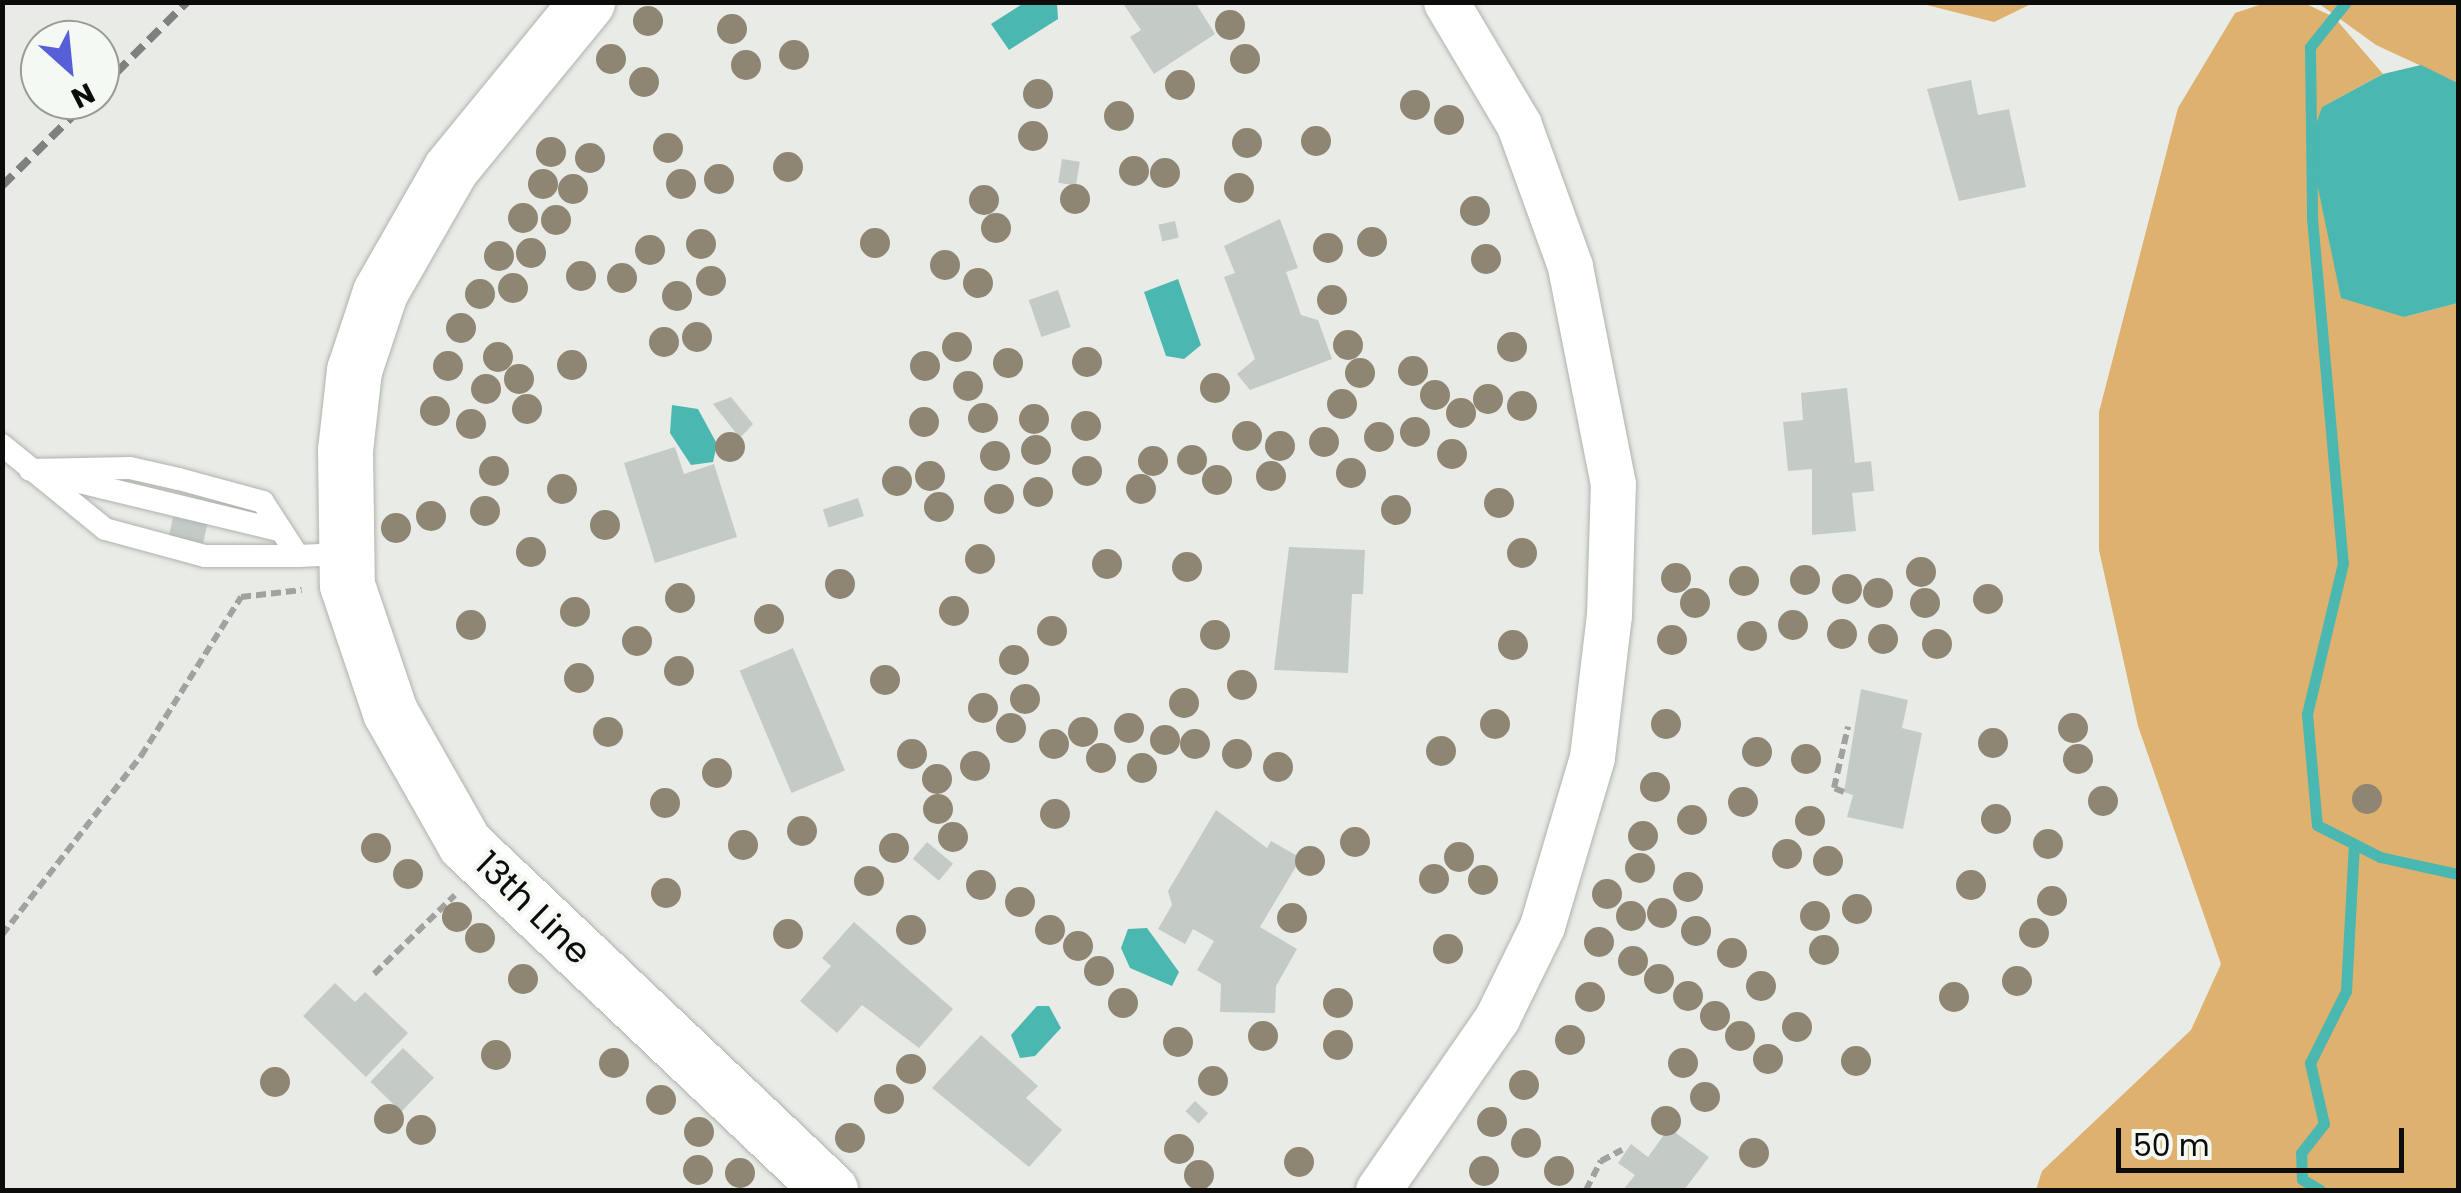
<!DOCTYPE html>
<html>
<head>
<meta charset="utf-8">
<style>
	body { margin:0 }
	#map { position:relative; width:2461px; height:1193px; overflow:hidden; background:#e8ebe6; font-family:Poppins,sans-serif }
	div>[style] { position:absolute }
	.forest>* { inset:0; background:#deb16f }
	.water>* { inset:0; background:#4ab7b1 }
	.stream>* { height:11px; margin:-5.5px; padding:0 5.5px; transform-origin:5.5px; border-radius:5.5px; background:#4ab7b1 }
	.building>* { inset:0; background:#c4cbc7; transform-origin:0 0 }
	.path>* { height:6px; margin-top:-3px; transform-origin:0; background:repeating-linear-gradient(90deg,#9fa29e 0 10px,transparent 0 15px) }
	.roads { filter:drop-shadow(0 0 2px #afb3ad) drop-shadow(0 0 2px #afb3ad) }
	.service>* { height:22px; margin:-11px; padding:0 11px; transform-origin:11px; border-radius:11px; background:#fff }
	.minor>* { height:45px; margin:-22.5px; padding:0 22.5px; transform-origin:22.5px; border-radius:22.5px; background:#fff }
	.secondary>* { height:55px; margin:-27.5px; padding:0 27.5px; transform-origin:27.5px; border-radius:27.5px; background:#fff }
	.rail>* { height:8px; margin-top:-4px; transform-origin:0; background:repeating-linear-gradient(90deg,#7f817e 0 15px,transparent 0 23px) }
	.trees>* { width:30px; height:30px; margin:-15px; border-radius:50%; background:#8e8572 }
	span { translate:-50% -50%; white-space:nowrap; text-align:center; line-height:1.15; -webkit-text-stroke:8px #f5f9f3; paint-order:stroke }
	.street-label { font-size:35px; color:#0c0d0b }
	.frame { position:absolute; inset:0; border:5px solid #0c0d0b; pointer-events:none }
	.north { position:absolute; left:20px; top:20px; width:100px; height:100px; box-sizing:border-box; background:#f5f9f3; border:2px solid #989b96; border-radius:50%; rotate:153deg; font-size:28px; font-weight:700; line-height:40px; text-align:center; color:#0c0d0b }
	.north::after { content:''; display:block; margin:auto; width:35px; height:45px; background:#575fd6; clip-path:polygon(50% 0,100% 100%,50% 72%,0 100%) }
	.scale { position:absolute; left:2116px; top:1128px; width:288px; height:45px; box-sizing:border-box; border:5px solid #0c0d0b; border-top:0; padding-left:12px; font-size:30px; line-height:35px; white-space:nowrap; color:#0c0d0b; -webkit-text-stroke:8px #f5f9f3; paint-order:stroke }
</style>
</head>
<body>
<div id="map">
	<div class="forest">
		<i style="clip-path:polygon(1919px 3px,2033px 3px,1994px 22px)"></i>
		<i style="clip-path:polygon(2265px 3px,2304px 3px,2334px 17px,2383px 74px,2322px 107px,2404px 317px,2458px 303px,2458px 1190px,2036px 1190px,2042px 1171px,2191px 1030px,2221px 964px,2138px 726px,2099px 550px,2099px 412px,2178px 108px,2235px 13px)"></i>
		<i style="clip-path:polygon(2318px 3px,2458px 3px,2458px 83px,2376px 45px)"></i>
	</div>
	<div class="water">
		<i style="clip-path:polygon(1024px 3px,1057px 3px,1058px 19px,1009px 50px,991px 24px)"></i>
		<i style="clip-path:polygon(2421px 65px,2458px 83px,2458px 303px,2404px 317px,2341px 298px,2309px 145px,2322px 107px,2383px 74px)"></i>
		<i style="clip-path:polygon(1178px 279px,1201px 345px,1184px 359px,1166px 356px,1144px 292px)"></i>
		<i style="clip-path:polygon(672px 405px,698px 409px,717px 444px,713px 462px,691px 465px,670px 433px)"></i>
		<i style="clip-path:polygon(1147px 928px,1179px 972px,1172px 986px,1130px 968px,1121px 948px,1128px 929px)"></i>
		<i style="clip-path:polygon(1037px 1006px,1049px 1006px,1061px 1028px,1035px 1056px,1020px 1058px,1011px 1035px)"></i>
	</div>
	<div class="stream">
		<i style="left:2346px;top:2px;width:58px;rotate:128.7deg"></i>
		<i style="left:2310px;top:47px;width:171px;rotate:89.3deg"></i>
		<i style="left:2312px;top:218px;width:346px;rotate:84.9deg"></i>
		<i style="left:2343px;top:563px;width:155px;rotate:103.4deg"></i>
		<i style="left:2307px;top:714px;width:111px;rotate:84.9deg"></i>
		<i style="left:2317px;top:825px;width:71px;rotate:26.9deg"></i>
		<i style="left:2380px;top:857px;width:80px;rotate:12.3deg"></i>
		<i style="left:2320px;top:1190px;width:21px;rotate:-149deg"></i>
		<i style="left:2302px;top:1179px;width:26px;rotate:-92deg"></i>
		<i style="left:2301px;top:1153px;width:37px;rotate:-52deg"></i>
		<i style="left:2324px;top:1124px;width:63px;rotate:-102.9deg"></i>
		<i style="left:2310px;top:1063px;width:80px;rotate:-63.4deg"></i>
		<i style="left:2346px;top:991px;width:146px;rotate:-86.9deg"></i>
	</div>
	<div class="building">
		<i style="clip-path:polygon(1122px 2px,1195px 2px,1215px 34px,1154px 74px,1130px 37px,1141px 30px)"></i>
		<i style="clip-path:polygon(1971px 80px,1978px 115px,2009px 109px,2026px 187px,1959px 201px,1927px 89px)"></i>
		<i style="left:1062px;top:159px;width:18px;height:24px;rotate:9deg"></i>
		<i style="clip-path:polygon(1280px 219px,1298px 268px,1286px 272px,1301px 315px,1318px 320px,1332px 359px,1250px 390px,1237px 374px,1255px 359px,1224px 277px,1235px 273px,1224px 246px)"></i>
		<i style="left:1175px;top:221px;width:17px;height:17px;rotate:77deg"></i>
		<i style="left:1058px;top:290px;width:39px;height:31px;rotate:71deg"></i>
		<i style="clip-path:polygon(1847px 388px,1855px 463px,1871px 461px,1874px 491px,1852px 493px,1856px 531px,1812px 535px,1812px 469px,1788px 471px,1783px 422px,1803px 420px,1801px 393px)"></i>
		<i style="clip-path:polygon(731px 397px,753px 424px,740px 438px,713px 404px)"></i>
		<i style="clip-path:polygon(675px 447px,684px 474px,714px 464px,737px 537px,655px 563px,624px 463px)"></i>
		<i style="left:858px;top:498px;width:19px;height:37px;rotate:72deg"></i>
		<i style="left:173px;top:517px;width:35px;height:24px;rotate:12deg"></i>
		<i style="clip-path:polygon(1289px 547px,1365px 550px,1363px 594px,1352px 594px,1348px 673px,1274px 670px)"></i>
		<i style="left:793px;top:648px;width:133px;height:58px;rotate:67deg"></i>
		<i style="clip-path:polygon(1861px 689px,1908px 700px,1902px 728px,1922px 733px,1903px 829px,1847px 817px,1853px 795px,1844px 792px)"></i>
		<i style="clip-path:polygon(1216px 810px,1267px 848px,1271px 841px,1301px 858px,1260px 927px,1297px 949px,1276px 986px,1275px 1013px,1220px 1012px,1221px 984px,1197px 970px,1214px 941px,1193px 929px,1185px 944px,1158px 929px,1172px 905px,1168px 891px)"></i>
		<i style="left:927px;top:842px;width:34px;height:22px;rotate:40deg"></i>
		<i style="clip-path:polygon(854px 922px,953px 1009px,919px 1048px,862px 1005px,837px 1033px,800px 1001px,831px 966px,822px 958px)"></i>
		<i style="clip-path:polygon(335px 983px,355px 1002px,365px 992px,408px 1033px,366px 1077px,303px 1016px)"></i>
		<i style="clip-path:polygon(981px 1035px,1038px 1086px,1026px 1098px,1062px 1130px,1029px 1167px,932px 1088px)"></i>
		<i style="left:403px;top:1048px;width:43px;height:47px;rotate:44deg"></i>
		<i style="left:1195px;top:1101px;width:18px;height:14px;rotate:43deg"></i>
		<i style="clip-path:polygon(1669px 1128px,1709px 1157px,1684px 1190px,1623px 1190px,1635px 1175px,1618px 1163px,1631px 1144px,1648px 1157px)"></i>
	</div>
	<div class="path">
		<i style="left:1844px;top:792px;width:11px;rotate:-158deg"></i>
		<i style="left:1834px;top:788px;width:63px;rotate:-77.1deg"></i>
		<i style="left:2px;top:935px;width:227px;rotate:-52.2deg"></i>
		<i style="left:141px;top:756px;width:188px;rotate:-57.8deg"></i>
		<i style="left:241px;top:597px;width:61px;rotate:-6.5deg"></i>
		<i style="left:374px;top:974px;width:113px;rotate:-44.3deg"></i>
		<i style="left:1586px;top:1190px;width:33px;rotate:-63deg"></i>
		<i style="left:1601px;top:1161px;width:24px;rotate:-28deg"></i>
	</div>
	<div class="roads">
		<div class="service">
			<i style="left:2px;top:445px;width:133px;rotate:39.2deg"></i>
			<i style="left:105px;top:529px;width:104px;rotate:15.1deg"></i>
			<i style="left:205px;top:556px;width:93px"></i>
			<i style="left:30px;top:470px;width:100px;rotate:-1.1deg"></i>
			<i style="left:130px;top:468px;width:50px;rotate:12.7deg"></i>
			<i style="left:179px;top:479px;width:87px;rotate:15.3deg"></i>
			<i style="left:263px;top:502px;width:64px;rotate:57.1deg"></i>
			<i style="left:298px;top:556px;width:45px;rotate:-2.5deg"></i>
			<i style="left:63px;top:478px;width:225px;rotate:13.6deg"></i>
		</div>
		<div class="minor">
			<i style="left:1378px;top:1190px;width:209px;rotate:-55.3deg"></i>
			<i style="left:1497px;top:1018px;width:102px;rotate:-63.9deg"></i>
			<i style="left:1542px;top:926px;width:176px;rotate:-73.5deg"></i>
			<i style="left:1592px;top:757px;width:143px;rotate:-83.2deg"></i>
			<i style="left:1609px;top:615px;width:131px;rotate:-88.3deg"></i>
			<i style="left:1613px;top:484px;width:222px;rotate:-101.2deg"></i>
			<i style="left:1570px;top:266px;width:150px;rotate:-109.9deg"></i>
			<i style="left:1519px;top:125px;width:143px;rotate:-120.7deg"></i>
		</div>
		<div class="secondary">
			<i style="left:587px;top:2px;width:215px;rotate:129.3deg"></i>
			<i style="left:451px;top:168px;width:143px;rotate:119.8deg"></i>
			<i style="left:380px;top:292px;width:82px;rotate:108.4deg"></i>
			<i style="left:354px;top:370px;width:81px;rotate:96.4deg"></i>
			<i style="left:345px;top:450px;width:135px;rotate:89.2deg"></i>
			<i style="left:347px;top:585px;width:134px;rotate:71.3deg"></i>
			<i style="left:390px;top:712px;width:152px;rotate:60.4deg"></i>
			<i style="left:465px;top:844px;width:503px;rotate:43.47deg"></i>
		</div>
	</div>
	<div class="rail">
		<i style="left:100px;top:89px;width:123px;rotate:-45deg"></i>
		<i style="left:2px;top:186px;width:122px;rotate:-44.7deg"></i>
	</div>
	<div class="trees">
		<i style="left:648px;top:21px"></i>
		<i style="left:1230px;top:25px"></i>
		<i style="left:732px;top:29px"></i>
		<i style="left:794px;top:55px"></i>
		<i style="left:611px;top:59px"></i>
		<i style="left:1245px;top:59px"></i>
		<i style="left:746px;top:65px"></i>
		<i style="left:644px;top:82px"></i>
		<i style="left:1180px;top:85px"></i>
		<i style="left:1038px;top:94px"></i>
		<i style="left:1415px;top:105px"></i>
		<i style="left:1119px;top:116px"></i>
		<i style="left:1449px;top:120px"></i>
		<i style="left:1033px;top:136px"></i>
		<i style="left:1316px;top:141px"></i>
		<i style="left:1247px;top:143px"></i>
		<i style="left:668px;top:148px"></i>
		<i style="left:551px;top:152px"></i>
		<i style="left:590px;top:158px"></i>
		<i style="left:788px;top:167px"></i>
		<i style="left:1134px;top:171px"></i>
		<i style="left:1165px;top:173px"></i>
		<i style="left:719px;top:179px"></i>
		<i style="left:543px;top:184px"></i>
		<i style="left:681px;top:184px"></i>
		<i style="left:1239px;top:188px"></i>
		<i style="left:573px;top:189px"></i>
		<i style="left:1075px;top:199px"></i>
		<i style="left:984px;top:200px"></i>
		<i style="left:1475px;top:211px"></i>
		<i style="left:523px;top:218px"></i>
		<i style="left:556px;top:220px"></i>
		<i style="left:996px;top:228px"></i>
		<i style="left:1372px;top:242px"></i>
		<i style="left:875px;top:243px"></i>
		<i style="left:701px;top:244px"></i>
		<i style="left:1328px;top:248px"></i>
		<i style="left:650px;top:250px"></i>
		<i style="left:531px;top:253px"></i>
		<i style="left:499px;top:256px"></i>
		<i style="left:1486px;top:259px"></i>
		<i style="left:945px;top:265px"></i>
		<i style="left:581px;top:276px"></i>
		<i style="left:622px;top:278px"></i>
		<i style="left:711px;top:281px"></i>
		<i style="left:978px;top:283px"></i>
		<i style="left:513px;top:288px"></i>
		<i style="left:480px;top:294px"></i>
		<i style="left:677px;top:296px"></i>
		<i style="left:1332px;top:300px"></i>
		<i style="left:461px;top:328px"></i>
		<i style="left:697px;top:337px"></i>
		<i style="left:664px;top:342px"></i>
		<i style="left:1348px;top:345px"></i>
		<i style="left:957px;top:347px"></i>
		<i style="left:1512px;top:347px"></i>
		<i style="left:498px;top:357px"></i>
		<i style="left:1087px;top:362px"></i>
		<i style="left:1008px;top:363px"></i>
		<i style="left:572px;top:365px"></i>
		<i style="left:448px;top:366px"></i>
		<i style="left:925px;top:366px"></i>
		<i style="left:1413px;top:371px"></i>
		<i style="left:1360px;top:373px"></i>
		<i style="left:519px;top:379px"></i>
		<i style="left:968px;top:386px"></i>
		<i style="left:1215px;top:388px"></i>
		<i style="left:486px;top:389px"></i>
		<i style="left:1435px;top:395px"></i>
		<i style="left:1488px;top:399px"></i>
		<i style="left:1342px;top:404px"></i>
		<i style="left:1522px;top:406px"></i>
		<i style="left:527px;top:409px"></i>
		<i style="left:435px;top:411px"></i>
		<i style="left:1461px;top:413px"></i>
		<i style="left:983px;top:418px"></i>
		<i style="left:1034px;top:419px"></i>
		<i style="left:924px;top:422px"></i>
		<i style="left:471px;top:424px"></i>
		<i style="left:1086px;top:426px"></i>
		<i style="left:1415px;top:432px"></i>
		<i style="left:1247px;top:436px"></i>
		<i style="left:1379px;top:437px"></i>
		<i style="left:1324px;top:442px"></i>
		<i style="left:1280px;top:446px"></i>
		<i style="left:730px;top:447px"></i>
		<i style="left:1036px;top:450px"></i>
		<i style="left:1452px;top:454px"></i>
		<i style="left:995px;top:456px"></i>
		<i style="left:1192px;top:460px"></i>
		<i style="left:1153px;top:461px"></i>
		<i style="left:494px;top:471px"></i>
		<i style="left:1087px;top:471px"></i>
		<i style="left:1351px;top:473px"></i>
		<i style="left:930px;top:476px"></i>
		<i style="left:1271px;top:476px"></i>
		<i style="left:1217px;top:480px"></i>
		<i style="left:897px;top:481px"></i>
		<i style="left:562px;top:489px"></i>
		<i style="left:1141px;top:489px"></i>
		<i style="left:1038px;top:492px"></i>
		<i style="left:999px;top:499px"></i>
		<i style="left:1499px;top:503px"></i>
		<i style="left:939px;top:507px"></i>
		<i style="left:1396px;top:510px"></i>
		<i style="left:485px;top:511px"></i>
		<i style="left:431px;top:516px"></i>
		<i style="left:605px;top:525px"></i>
		<i style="left:396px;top:528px"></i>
		<i style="left:531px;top:552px"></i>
		<i style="left:1522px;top:553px"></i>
		<i style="left:980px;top:559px"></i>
		<i style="left:1107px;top:564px"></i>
		<i style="left:1187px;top:567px"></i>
		<i style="left:1921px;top:572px"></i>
		<i style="left:1676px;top:578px"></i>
		<i style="left:1805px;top:580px"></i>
		<i style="left:1744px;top:581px"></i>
		<i style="left:840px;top:584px"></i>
		<i style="left:1847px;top:589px"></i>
		<i style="left:1878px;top:593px"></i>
		<i style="left:680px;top:598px"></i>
		<i style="left:1988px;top:599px"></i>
		<i style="left:1695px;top:603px"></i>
		<i style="left:1925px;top:603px"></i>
		<i style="left:954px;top:611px"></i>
		<i style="left:575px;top:612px"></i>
		<i style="left:769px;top:619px"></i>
		<i style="left:471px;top:625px"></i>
		<i style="left:1793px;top:625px"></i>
		<i style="left:1052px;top:631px"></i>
		<i style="left:1842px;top:634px"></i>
		<i style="left:1215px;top:635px"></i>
		<i style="left:1752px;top:636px"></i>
		<i style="left:1883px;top:639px"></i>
		<i style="left:1672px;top:640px"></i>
		<i style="left:637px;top:641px"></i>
		<i style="left:1937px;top:644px"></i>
		<i style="left:1513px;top:645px"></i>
		<i style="left:1014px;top:660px"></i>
		<i style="left:679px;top:671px"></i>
		<i style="left:579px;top:678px"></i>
		<i style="left:885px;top:680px"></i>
		<i style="left:1242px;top:685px"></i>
		<i style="left:1025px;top:699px"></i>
		<i style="left:1184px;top:703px"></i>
		<i style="left:983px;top:708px"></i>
		<i style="left:1495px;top:724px"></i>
		<i style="left:1666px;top:724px"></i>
		<i style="left:1011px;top:728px"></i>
		<i style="left:1129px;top:728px"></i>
		<i style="left:2073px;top:728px"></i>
		<i style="left:608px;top:732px"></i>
		<i style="left:1083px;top:732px"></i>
		<i style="left:1165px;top:740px"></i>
		<i style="left:1993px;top:743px"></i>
		<i style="left:1054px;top:744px"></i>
		<i style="left:1195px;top:744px"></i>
		<i style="left:1441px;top:751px"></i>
		<i style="left:1757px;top:752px"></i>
		<i style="left:912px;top:754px"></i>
		<i style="left:1237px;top:754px"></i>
		<i style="left:1101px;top:758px"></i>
		<i style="left:1806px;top:759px"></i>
		<i style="left:2078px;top:759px"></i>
		<i style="left:975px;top:766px"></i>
		<i style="left:1278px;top:767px"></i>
		<i style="left:1142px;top:768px"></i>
		<i style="left:717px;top:773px"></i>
		<i style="left:937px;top:779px"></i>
		<i style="left:1655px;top:787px"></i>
		<i style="left:2367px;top:799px"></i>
		<i style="left:2103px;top:801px"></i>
		<i style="left:1743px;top:802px"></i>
		<i style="left:665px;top:803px"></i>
		<i style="left:938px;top:809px"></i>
		<i style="left:1055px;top:814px"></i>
		<i style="left:1996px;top:819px"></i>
		<i style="left:1692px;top:820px"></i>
		<i style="left:1810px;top:821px"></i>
		<i style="left:802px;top:831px"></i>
		<i style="left:1643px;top:836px"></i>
		<i style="left:953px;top:837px"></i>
		<i style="left:1355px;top:842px"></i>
		<i style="left:2048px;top:844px"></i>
		<i style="left:743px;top:845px"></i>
		<i style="left:376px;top:848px"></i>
		<i style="left:894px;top:848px"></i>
		<i style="left:1787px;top:854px"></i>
		<i style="left:1459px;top:857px"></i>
		<i style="left:1310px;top:861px"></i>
		<i style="left:1828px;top:861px"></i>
		<i style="left:1640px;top:868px"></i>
		<i style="left:408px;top:874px"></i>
		<i style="left:1434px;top:879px"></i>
		<i style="left:1483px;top:880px"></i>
		<i style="left:869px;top:881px"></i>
		<i style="left:981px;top:885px"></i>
		<i style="left:1971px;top:885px"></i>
		<i style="left:1688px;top:887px"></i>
		<i style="left:666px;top:893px"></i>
		<i style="left:1607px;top:894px"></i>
		<i style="left:2052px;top:901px"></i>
		<i style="left:1020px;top:902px"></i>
		<i style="left:1857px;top:909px"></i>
		<i style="left:1662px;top:913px"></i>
		<i style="left:1631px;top:916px"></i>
		<i style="left:1815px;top:916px"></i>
		<i style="left:457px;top:917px"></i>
		<i style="left:1292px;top:918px"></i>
		<i style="left:911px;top:930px"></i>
		<i style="left:1050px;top:930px"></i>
		<i style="left:1696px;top:931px"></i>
		<i style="left:2034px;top:933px"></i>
		<i style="left:788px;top:934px"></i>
		<i style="left:480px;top:938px"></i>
		<i style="left:1599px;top:942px"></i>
		<i style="left:1078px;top:946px"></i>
		<i style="left:1448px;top:949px"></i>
		<i style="left:1824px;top:950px"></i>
		<i style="left:1732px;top:953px"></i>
		<i style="left:1633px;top:961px"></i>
		<i style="left:1099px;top:971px"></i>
		<i style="left:523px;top:979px"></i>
		<i style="left:1659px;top:979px"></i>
		<i style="left:2017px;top:981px"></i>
		<i style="left:1761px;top:986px"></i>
		<i style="left:1688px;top:996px"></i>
		<i style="left:1590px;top:997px"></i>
		<i style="left:1954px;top:997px"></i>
		<i style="left:1123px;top:1003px"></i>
		<i style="left:1338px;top:1003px"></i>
		<i style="left:1715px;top:1016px"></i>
		<i style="left:1797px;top:1027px"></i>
		<i style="left:1263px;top:1036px"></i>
		<i style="left:1740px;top:1036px"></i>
		<i style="left:1570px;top:1040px"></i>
		<i style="left:1178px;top:1042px"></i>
		<i style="left:1338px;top:1045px"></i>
		<i style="left:496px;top:1055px"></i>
		<i style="left:1768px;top:1059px"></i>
		<i style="left:1856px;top:1061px"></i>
		<i style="left:614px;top:1063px"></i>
		<i style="left:1683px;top:1063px"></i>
		<i style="left:911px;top:1069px"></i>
		<i style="left:1213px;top:1081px"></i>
		<i style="left:275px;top:1082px"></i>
		<i style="left:1524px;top:1085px"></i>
		<i style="left:1705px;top:1097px"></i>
		<i style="left:889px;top:1099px"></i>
		<i style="left:661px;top:1100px"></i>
		<i style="left:389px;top:1119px"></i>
		<i style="left:1666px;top:1121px"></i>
		<i style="left:1492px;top:1122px"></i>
		<i style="left:421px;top:1130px"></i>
		<i style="left:699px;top:1132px"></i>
		<i style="left:850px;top:1138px"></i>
		<i style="left:1526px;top:1143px"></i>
		<i style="left:1179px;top:1149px"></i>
		<i style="left:1754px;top:1153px"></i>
		<i style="left:1299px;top:1162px"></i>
		<i style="left:698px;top:1170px"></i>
		<i style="left:1484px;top:1171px"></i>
		<i style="left:1559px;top:1171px"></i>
		<i style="left:740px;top:1173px"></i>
		<i style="left:1199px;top:1175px"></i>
	</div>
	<div class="street-label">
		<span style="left:533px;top:908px;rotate:44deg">13th Line</span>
	</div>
	<div class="frame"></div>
	<div class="north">N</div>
	<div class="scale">50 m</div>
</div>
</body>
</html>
